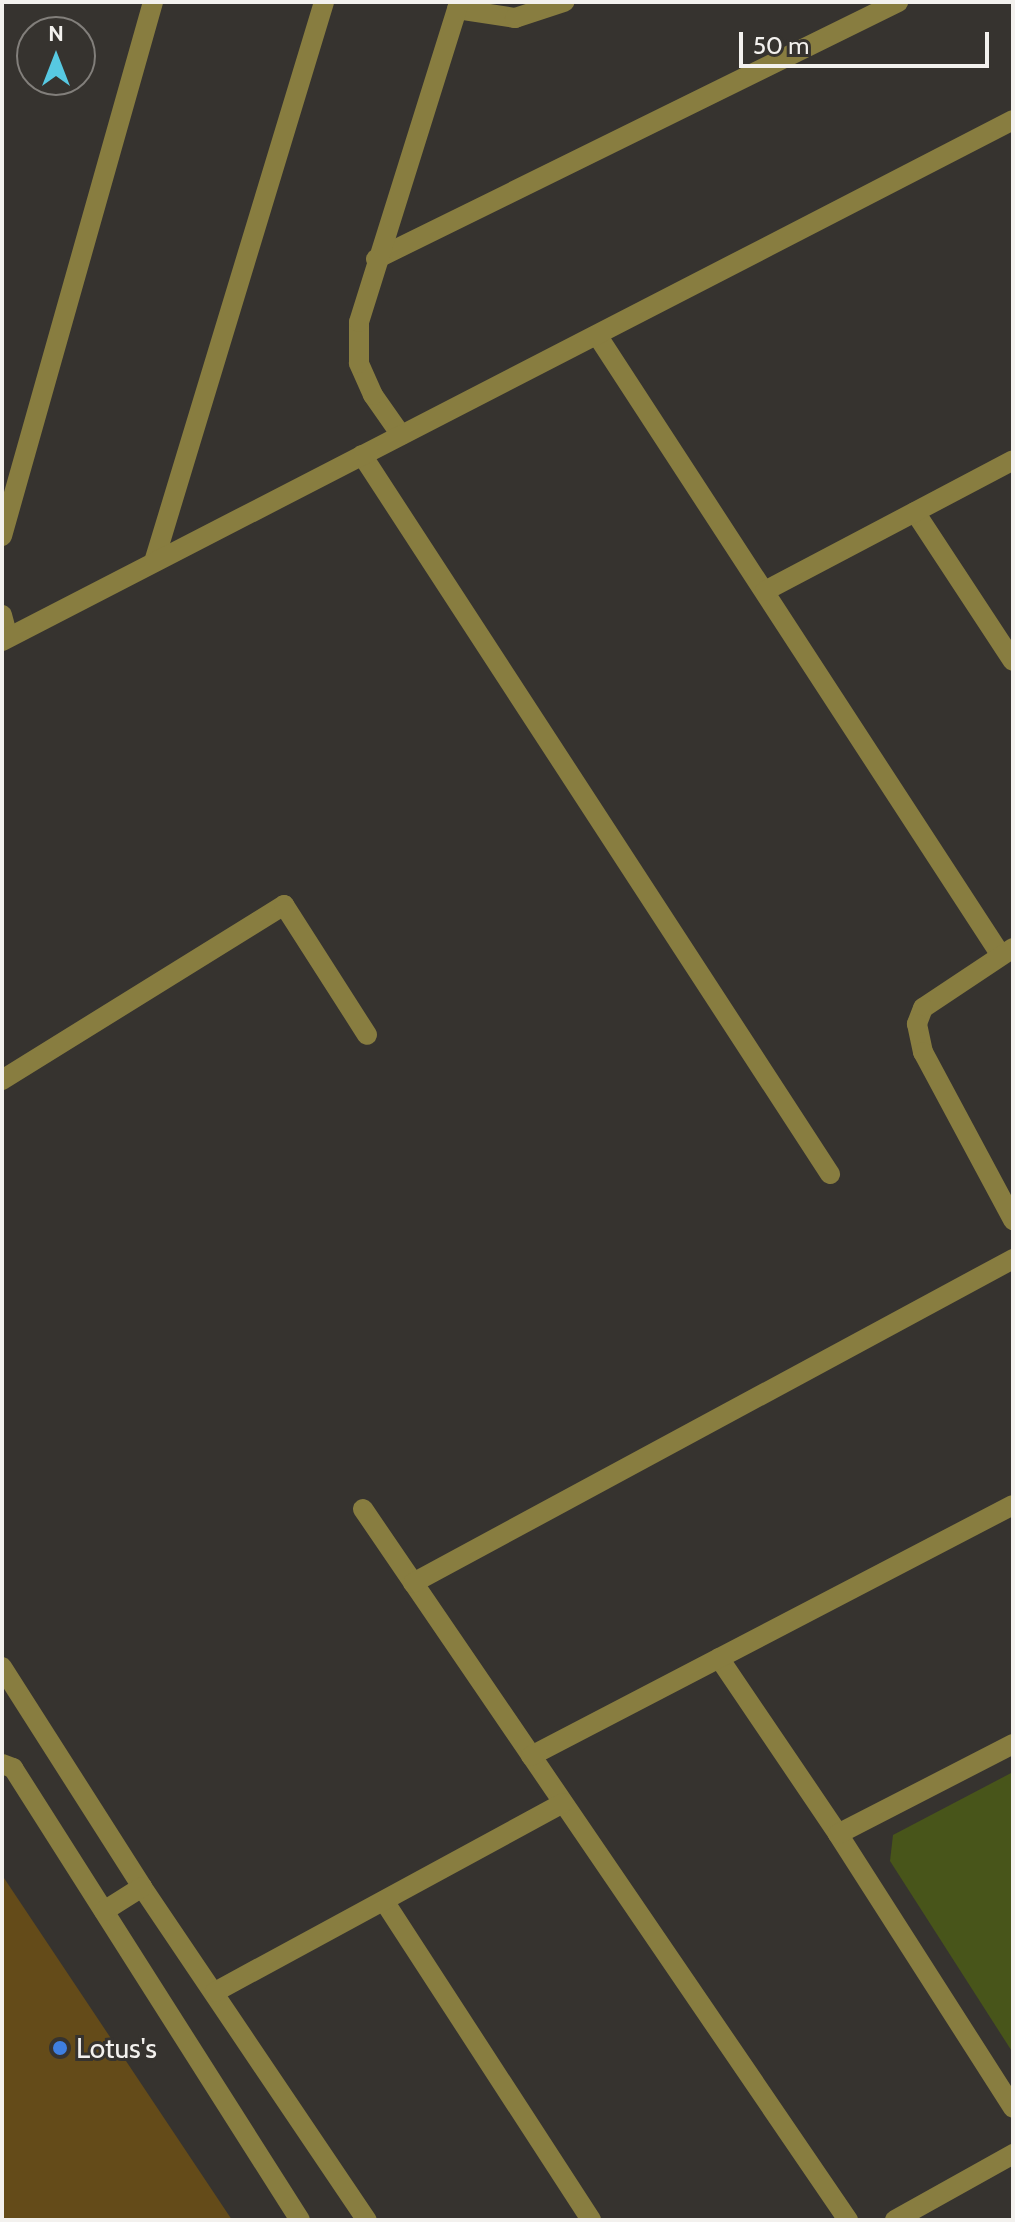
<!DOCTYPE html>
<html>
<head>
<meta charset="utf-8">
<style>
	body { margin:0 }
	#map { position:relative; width:1015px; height:2222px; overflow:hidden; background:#36332f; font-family:Cabin,sans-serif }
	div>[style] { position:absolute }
	.green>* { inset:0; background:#48551a }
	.building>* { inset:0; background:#644b19 }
	.minor>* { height:20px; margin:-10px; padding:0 10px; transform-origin:10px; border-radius:10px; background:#887d40 }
	.dots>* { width:22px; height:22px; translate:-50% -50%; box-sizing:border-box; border:4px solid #36332f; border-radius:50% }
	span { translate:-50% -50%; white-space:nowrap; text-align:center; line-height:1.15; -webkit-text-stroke:6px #36332f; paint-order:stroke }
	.poi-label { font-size:28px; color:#f3f1ee }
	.left { translate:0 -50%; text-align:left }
	.frame { position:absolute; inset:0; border:4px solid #f3f1ee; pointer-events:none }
	.north { position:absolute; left:16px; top:16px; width:80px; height:80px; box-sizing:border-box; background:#36332f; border:2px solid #827f7b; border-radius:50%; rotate:0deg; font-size:22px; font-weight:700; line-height:32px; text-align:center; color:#f3f1ee }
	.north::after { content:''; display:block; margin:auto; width:28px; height:36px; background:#57c9e2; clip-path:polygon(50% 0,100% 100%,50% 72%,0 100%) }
	.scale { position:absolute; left:739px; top:32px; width:250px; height:36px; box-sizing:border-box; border:4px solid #f3f1ee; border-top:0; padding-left:10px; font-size:24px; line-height:28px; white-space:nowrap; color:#f3f1ee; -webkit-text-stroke:6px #36332f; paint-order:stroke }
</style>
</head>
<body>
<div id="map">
	<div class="green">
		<i style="clip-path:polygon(1013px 1772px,1013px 2053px,890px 1861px,893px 1835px)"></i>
	</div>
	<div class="building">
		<i style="clip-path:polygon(2px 1875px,232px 2220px,2px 2220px)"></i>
	</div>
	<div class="minor">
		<i style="left:457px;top:9px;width:59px;rotate:8.8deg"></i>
		<i style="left:515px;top:18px;width:52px;rotate:-18.1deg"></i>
		<i style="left:376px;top:259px;width:582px;rotate:-26.21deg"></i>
		<i style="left:597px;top:335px;width:739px;rotate:56.93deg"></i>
		<i style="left:401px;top:435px;width:49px;rotate:-125deg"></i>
		<i style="left:373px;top:395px;width:35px;rotate:-114deg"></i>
		<i style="left:359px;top:363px;width:41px;rotate:-90deg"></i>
		<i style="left:359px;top:322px;width:335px;rotate:-72.6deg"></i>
		<i style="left:362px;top:455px;width:858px;rotate:56.94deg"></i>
		<i style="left:915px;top:512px;width:178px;rotate:56.7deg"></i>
		<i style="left:2px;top:536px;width:555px;rotate:-74.21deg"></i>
		<i style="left:154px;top:562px;width:585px;rotate:-73.11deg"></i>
		<i style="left:765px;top:591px;width:280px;rotate:-27.8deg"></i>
		<i style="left:2px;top:615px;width:23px;rotate:75deg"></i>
		<i style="left:2px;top:641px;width:1137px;rotate:-27.26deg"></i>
		<i style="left:1013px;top:948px;width:108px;rotate:146.3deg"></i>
		<i style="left:923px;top:1008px;width:17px;rotate:111deg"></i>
		<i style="left:917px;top:1024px;width:29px;rotate:78deg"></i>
		<i style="left:923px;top:1052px;width:191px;rotate:61.8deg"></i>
		<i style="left:2px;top:1080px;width:332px;rotate:-31.8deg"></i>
		<i style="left:284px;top:905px;width:154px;rotate:57.4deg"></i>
		<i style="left:363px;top:1509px;width:861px;rotate:55.7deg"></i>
		<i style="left:413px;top:1583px;width:682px;rotate:-28.37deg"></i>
		<i style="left:719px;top:1658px;width:212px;rotate:55.9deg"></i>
		<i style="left:838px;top:1834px;width:325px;rotate:57.4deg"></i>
		<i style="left:2px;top:1667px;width:261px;rotate:57.5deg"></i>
		<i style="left:142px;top:1887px;width:402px;rotate:56deg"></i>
		<i style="left:531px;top:1756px;width:543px;rotate:-27.51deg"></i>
		<i style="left:2px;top:1764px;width:12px;rotate:20deg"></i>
		<i style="left:13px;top:1768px;width:535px;rotate:57.59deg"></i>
		<i style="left:838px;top:1834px;width:197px;rotate:-27.2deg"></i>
		<i style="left:384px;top:1901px;width:380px;rotate:57deg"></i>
		<i style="left:104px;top:1911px;width:45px;rotate:-32.3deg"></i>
		<i style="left:215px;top:1992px;width:396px;rotate:-28.5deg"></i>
		<i style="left:895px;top:2220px;width:135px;rotate:-29.2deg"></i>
	</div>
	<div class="dots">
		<i style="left:60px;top:2048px;background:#3f7fe0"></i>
	</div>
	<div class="poi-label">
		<span class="left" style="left:76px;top:2048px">Lotus's</span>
	</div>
	<div class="frame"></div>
	<div class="north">N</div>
	<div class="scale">50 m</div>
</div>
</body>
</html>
